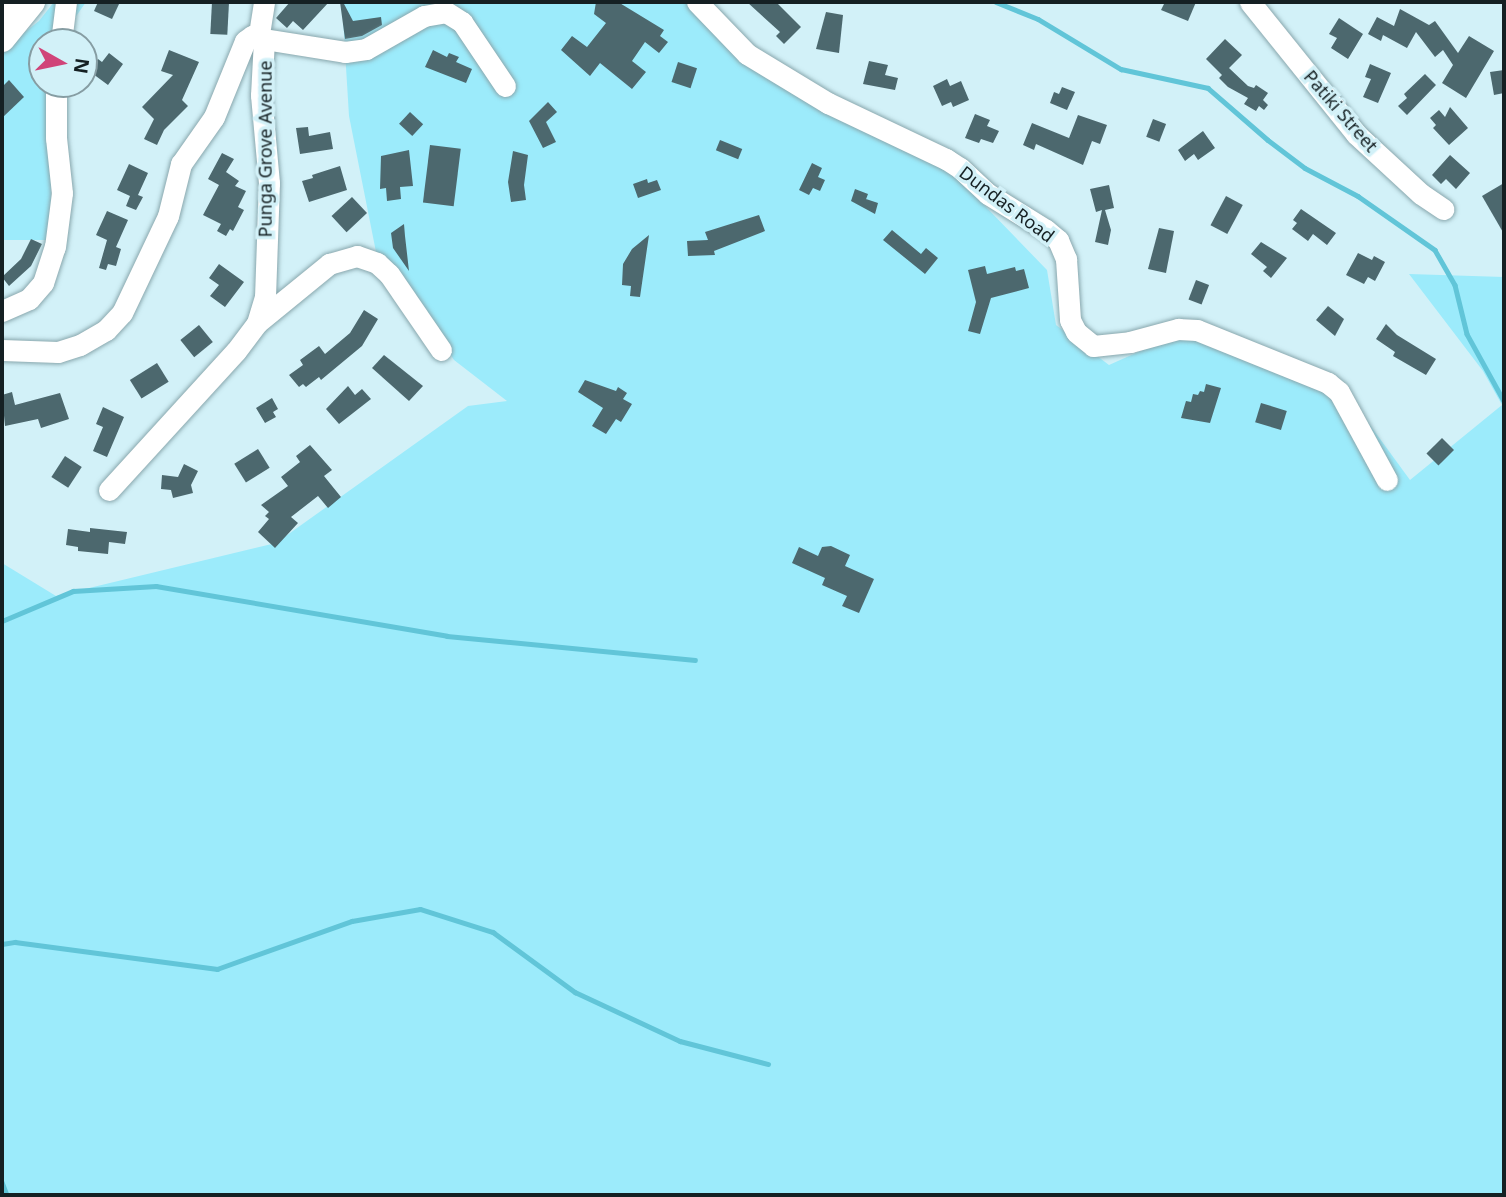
<!DOCTYPE html>
<html>
<head>
<meta charset="utf-8">
<style>
	body { margin:0 }
	#map { position:relative; width:1506px; height:1197px; overflow:hidden; background:#d2f1f8; font-family:"Noto Sans",sans-serif }
	div>[style] { position:absolute }
	.green>* { inset:0; background:#9cebfb }
	.stream>* { height:4.5px; margin:-2.25px; padding:0 2.25px; transform-origin:2.25px; border-radius:2.25px; background:#61c5d8 }
	.building>* { inset:0; background:#4c686e; transform-origin:0 0 }
	.roads { filter:drop-shadow(0 0 2px #89a7ad) drop-shadow(0 0 2px #89a7ad) }
	.minor>* { height:21px; margin:-10.5px; padding:0 10.5px; transform-origin:10.5px; border-radius:10.5px; background:#fff }
	.major>* { height:26px; margin:-13px; padding:0 13px; transform-origin:13px; border-radius:13px; background:#fff }
	span { translate:-50% -50%; white-space:nowrap; text-align:center; line-height:1.15; -webkit-text-stroke:7px #d2f1f8; paint-order:stroke }
	.street-label { font-size:18px; color:#152023 }
	.frame { position:absolute; inset:0; border:4px solid #152023; pointer-events:none }
	.north { position:absolute; left:28px; top:28px; width:70px; height:70px; box-sizing:border-box; background:#d2f1f8; border:2px solid #869da3; border-radius:50%; rotate:99deg; font-size:19px; font-weight:700; line-height:28px; text-align:center; color:#152023 }
	.north::after { content:''; display:block; margin:auto; width:24px; height:32px; background:#d04479; clip-path:polygon(50% 0,100% 100%,50% 72%,0 100%) }
</style>
</head>
<body>
<div id="map">
	<div class="green">
		<i style="clip-path:polygon(54px 2px,86px 2px,58px 42px,42px 42px,42px 84px,50px 84px,51px 240px,2px 240px,2px 50px,39px 21px)"></i>
		<i style="clip-path:polygon(342px 2px,686px 2px,773px 76px,953px 173px,1047px 270px,1056px 325px,1109px 365px,1194px 327px,1337px 380px,1410px 480px,1502px 405px,1483px 371px,1409px 274px,1504px 277px,1504px 1195px,2px 1195px,2px 563px,56px 596px,276px 543px,468px 406px,507px 401px,454px 360px,394px 270px,377px 257px,349px 116px)"></i>
	</div>
	<div class="stream">
		<i style="left:996px;top:2px;width:45px;rotate:22deg"></i>
		<i style="left:1038px;top:19px;width:97px;rotate:31.1deg"></i>
		<i style="left:1121px;top:69px;width:89px;rotate:12.3deg"></i>
		<i style="left:1208px;top:88px;width:79px;rotate:40.9deg"></i>
		<i style="left:1268px;top:140px;width:46px;rotate:37.1deg"></i>
		<i style="left:1305px;top:168px;width:60px;rotate:27.8deg"></i>
		<i style="left:1358px;top:196px;width:94px;rotate:35deg"></i>
		<i style="left:1435px;top:250px;width:40px;rotate:60.3deg"></i>
		<i style="left:1455px;top:285px;width:50px;rotate:76.2deg"></i>
		<i style="left:1467px;top:334px;width:77px;rotate:61.1deg"></i>
		<i style="left:2px;top:621px;width:77px;rotate:-22.9deg"></i>
		<i style="left:73px;top:591px;width:83px;rotate:-3.4deg"></i>
		<i style="left:156px;top:586px;width:295px;rotate:9.7deg"></i>
		<i style="left:447px;top:636px;width:249px;rotate:5.5deg"></i>
		<i style="left:2px;top:944px;width:13px;rotate:-9deg"></i>
		<i style="left:15px;top:942px;width:204px;rotate:7.6deg"></i>
		<i style="left:217px;top:969px;width:143px;rotate:-19.6deg"></i>
		<i style="left:352px;top:921px;width:69px;rotate:-10deg"></i>
		<i style="left:420px;top:909px;width:77px;rotate:17.5deg"></i>
		<i style="left:493px;top:932px;width:102px;rotate:36.2deg"></i>
		<i style="left:575px;top:992px;width:116px;rotate:25deg"></i>
		<i style="left:680px;top:1041px;width:91px;rotate:14.6deg"></i>
		<i style="left:2px;top:1182px;width:14px;rotate:69deg"></i>
	</div>
	<div class="building">
		<i style="clip-path:polygon(98px 2px,120px 2px,112px 19px,94px 11px)"></i>
		<i style="left:212px;top:2px;width:17px;height:32px;rotate:3deg"></i>
		<i style="clip-path:polygon(290px 2px,329px 2px,303px 30px,293px 21px,287px 28px,276px 18px)"></i>
		<i style="clip-path:polygon(340px 2px,343px 2px,353px 21px,381px 17px,382px 25px,362px 36px,345px 39px)"></i>
		<i style="clip-path:polygon(596px 2px,618px 2px,664px 30px,660px 36px,668px 42px,659px 53px,645px 42px,632px 61px,646px 72px,632px 89px,600px 63px,590px 76px,561px 50px,572px 36px,587px 47px,606px 23px,594px 14px)"></i>
		<i style="clip-path:polygon(747px 2px,776px 2px,801px 27px,784px 44px,776px 36px,780px 32px)"></i>
		<i style="clip-path:polygon(1165px 2px,1196px 2px,1188px 21px,1161px 10px)"></i>
		<i style="clip-path:polygon(1400px 9px,1429px 25px,1435px 21px,1458px 53px,1469px 36px,1494px 51px,1466px 98px,1442px 83px,1453px 65px,1443px 50px,1435px 57px,1416px 32px,1407px 48px,1383px 35px,1381px 41px,1368px 34px,1377px 17px,1394px 26px)"></i>
		<i style="clip-path:polygon(826px 12px,843px 15px,839px 53px,816px 49px)"></i>
		<i style="clip-path:polygon(1339px 18px,1363px 34px,1348px 59px,1331px 48px,1337px 38px,1329px 34px)"></i>
		<i style="clip-path:polygon(1225px 39px,1242px 55px,1229px 68px,1248px 86px,1254px 88px,1256px 85px,1268px 93px,1263px 100px,1268px 105px,1264px 110px,1259px 106px,1256px 111px,1244px 104px,1248px 98px,1228px 87px,1219px 78px,1222px 75px,1206px 59px)"></i>
		<i style="clip-path:polygon(169px 50px,199px 62px,182px 100px,188px 106px,164px 130px,157px 145px,144px 139px,154px 119px,142px 107px,173px 75px,161px 71px)"></i>
		<i style="clip-path:polygon(433px 50px,447px 57px,449px 53px,459px 57px,456px 62px,472px 69px,466px 83px,425px 67px)"></i>
		<i style="clip-path:polygon(109px 53px,123px 64px,108px 85px,89px 71px,98px 59px,102px 62px)"></i>
		<i style="clip-path:polygon(869px 61px,888px 65px,885px 75px,898px 78px,895px 90px,863px 84px)"></i>
		<i style="left:678px;top:62px;width:20px;height:21px;rotate:18deg"></i>
		<i style="clip-path:polygon(1370px 64px,1391px 73px,1378px 103px,1363px 97px,1371px 79px,1365px 77px)"></i>
		<i style="clip-path:polygon(1504px 70px,1504px 93px,1494px 95px,1490px 72px)"></i>
		<i style="clip-path:polygon(1425px 74px,1436px 85px,1407px 115px,1398px 106px,1407px 98px,1404px 94px)"></i>
		<i style="clip-path:polygon(947px 79px,950px 86px,961px 81px,969px 100px,953px 107px,951px 102px,942px 106px,933px 86px)"></i>
		<i style="clip-path:polygon(9px 80px,24px 97px,2px 118px,2px 87px)"></i>
		<i style="clip-path:polygon(1062px 87px,1075px 92px,1067px 110px,1050px 103px,1054px 92px,1059px 94px)"></i>
		<i style="clip-path:polygon(548px 102px,557px 112px,546px 122px,556px 142px,543px 148px,529px 121px)"></i>
		<i style="clip-path:polygon(1450px 107px,1468px 128px,1449px 145px,1433px 128px,1436px 125px,1430px 118px,1439px 110px,1445px 117px)"></i>
		<i style="left:410px;top:112px;width:18px;height:16px;rotate:43deg"></i>
		<i style="clip-path:polygon(975px 114px,990px 120px,987px 126px,999px 131px,993px 143px,981px 139px,979px 143px,965px 138px)"></i>
		<i style="clip-path:polygon(1078px 115px,1107px 125px,1100px 144px,1092px 141px,1083px 165px,1036px 144px,1034px 150px,1023px 145px,1032px 123px,1069px 138px)"></i>
		<i style="left:1153px;top:119px;width:14px;height:19px;rotate:21deg"></i>
		<i style="clip-path:polygon(308px 127px,309px 136px,330px 132px,333px 149px,300px 154px,296px 128px)"></i>
		<i style="clip-path:polygon(1203px 131px,1215px 148px,1198px 160px,1194px 154px,1185px 161px,1178px 150px)"></i>
		<i style="left:720px;top:140px;width:24px;height:11px;rotate:22deg"></i>
		<i style="left:430px;top:145px;width:31px;height:58px;rotate:7deg"></i>
		<i style="clip-path:polygon(409px 150px,413px 186px,400px 187px,401px 199px,387px 201px,386px 188px,380px 189px,381px 156px)"></i>
		<i style="clip-path:polygon(513px 151px,528px 155px,524px 185px,526px 200px,511px 202px,508px 182px)"></i>
		<i style="clip-path:polygon(222px 153px,234px 159px,226px 172px,239px 181px,235px 186px,246px 191px,238px 207px,244px 210px,233px 231px,230px 229px,226px 236px,217px 231px,221px 224px,203px 215px,219px 185px,208px 179px)"></i>
		<i style="clip-path:polygon(1450px 155px,1470px 173px,1456px 189px,1446px 179px,1441px 184px,1432px 175px)"></i>
		<i style="clip-path:polygon(812px 163px,822px 168px,818px 177px,825px 180px,820px 191px,813px 188px,809px 195px,799px 190px)"></i>
		<i style="clip-path:polygon(129px 164px,148px 173px,138px 195px,143px 197px,136px 210px,126px 206px,130px 196px,117px 190px)"></i>
		<i style="clip-path:polygon(340px 166px,347px 190px,309px 202px,302px 181px,313px 178px,312px 175px)"></i>
		<i style="clip-path:polygon(647px 179px,648px 183px,657px 180px,661px 190px,638px 198px,633px 184px)"></i>
		<i style="clip-path:polygon(1504px 183px,1504px 234px,1482px 196px)"></i>
		<i style="clip-path:polygon(1109px 185px,1114px 208px,1105px 210px,1111px 230px,1108px 245px,1095px 242px,1102px 210px,1096px 212px,1090px 189px)"></i>
		<i style="clip-path:polygon(855px 189px,868px 194px,865px 202px,866px 199px,878px 203px,875px 214px,851px 201px)"></i>
		<i style="left:1226px;top:196px;width:19px;height:33px;rotate:28deg"></i>
		<i style="left:352px;top:197px;width:22px;height:28px;rotate:47deg"></i>
		<i style="clip-path:polygon(1301px 209px,1336px 233px,1327px 245px,1313px 234px,1308px 241px,1292px 229px,1297px 223px,1293px 220px)"></i>
		<i style="clip-path:polygon(107px 211px,128px 220px,116px 247px,121px 249px,116px 266px,108px 264px,106px 270px,99px 268px,107px 240px,96px 235px)"></i>
		<i style="clip-path:polygon(759px 215px,765px 231px,714px 251px,715px 255px,688px 256px,687px 241px,708px 240px,705px 232px)"></i>
		<i style="clip-path:polygon(404px 224px,405px 236px,409px 271px,393px 248px,391px 233px)"></i>
		<i style="clip-path:polygon(1159px 228px,1174px 231px,1166px 273px,1148px 269px)"></i>
		<i style="clip-path:polygon(892px 230px,921px 254px,926px 248px,938px 258px,925px 274px,883px 240px)"></i>
		<i style="clip-path:polygon(649px 235px,640px 297px,630px 296px,631px 286px,622px 285px,623px 264px,632px 249px)"></i>
		<i style="clip-path:polygon(31px 239px,42px 244px,31px 266px,9px 286px,2px 277px,21px 259px)"></i>
		<i style="clip-path:polygon(1261px 242px,1287px 258px,1271px 278px,1263px 271px,1267px 267px,1251px 254px)"></i>
		<i style="clip-path:polygon(1358px 253px,1372px 260px,1374px 256px,1385px 262px,1375px 281px,1368px 277px,1364px 284px,1346px 275px)"></i>
		<i style="clip-path:polygon(219px 264px,244px 282px,225px 307px,210px 296px,219px 285px,209px 278px)"></i>
		<i style="clip-path:polygon(985px 266px,987px 274px,1015px 267px,1016px 271px,1024px 269px,1029px 288px,991px 298px,980px 334px,968px 331px,976px 302px,968px 270px)"></i>
		<i style="left:1196px;top:280px;width:14px;height:21px;rotate:21deg"></i>
		<i style="clip-path:polygon(1328px 306px,1344px 319px,1335px 336px,1316px 320px)"></i>
		<i style="clip-path:polygon(364px 310px,378px 319px,362px 346px,321px 380px,319px 377px,306px 387px,303px 384px,299px 387px,289px 375px,303px 365px,300px 360px,319px 346px,325px 354px,350px 333px)"></i>
		<i style="clip-path:polygon(1386px 324px,1397px 335px,1436px 359px,1426px 375px,1393px 356px,1395px 352px,1376px 339px)"></i>
		<i style="left:199px;top:325px;width:22px;height:24px;rotate:51deg"></i>
		<i style="clip-path:polygon(384px 355px,423px 386px,409px 401px,372px 368px)"></i>
		<i style="left:157px;top:363px;width:22px;height:32px;rotate:58deg"></i>
		<i style="clip-path:polygon(585px 380px,616px 391px,618px 387px,627px 393px,623px 399px,632px 404px,621px 422px,616px 419px,606px 434px,592px 426px,603px 408px,578px 392px)"></i>
		<i style="clip-path:polygon(1206px 384px,1221px 388px,1210px 423px,1181px 418px,1186px 401px,1191px 402px,1193px 394px,1198px 395px,1200px 391px,1204px 392px)"></i>
		<i style="clip-path:polygon(348px 386px,355px 395px,362px 389px,371px 399px,339px 424px,326px 409px)"></i>
		<i style="clip-path:polygon(12px 392px,15px 405px,60px 393px,69px 419px,41px 428px,38px 419px,5px 426px,2px 395px)"></i>
		<i style="clip-path:polygon(272px 398px,278px 409px,273px 412px,276px 417px,265px 423px,256px 408px)"></i>
		<i style="left:1261px;top:403px;width:27px;height:20px;rotate:17deg"></i>
		<i style="clip-path:polygon(103px 407px,124px 417px,107px 457px,93px 451px,103px 427px,96px 424px)"></i>
		<i style="left:1442px;top:438px;width:17px;height:22px;rotate:45deg"></i>
		<i style="clip-path:polygon(310px 445px,332px 470px,324px 476px,341px 497px,328px 508px,318px 496px,291px 517px,298px 523px,275px 548px,258px 532px,269px 519px,265px 516px,269px 512px,261px 505px,288px 486px,281px 477px,300px 462px,296px 456px)"></i>
		<i style="left:258px;top:449px;width:22px;height:28px;rotate:58deg"></i>
		<i style="left:65px;top:456px;width:20px;height:25px;rotate:33deg"></i>
		<i style="clip-path:polygon(184px 464px,198px 471px,191px 485px,193px 493px,173px 498px,171px 490px,161px 489px,162px 475px,178px 477px)"></i>
		<i style="clip-path:polygon(90px 528px,127px 532px,125px 544px,109px 542px,108px 554px,78px 551px,78px 547px,66px 545px,68px 529px,90px 532px)"></i>
		<i style="clip-path:polygon(831px 546px,850px 555px,845px 566px,874px 579px,859px 613px,842px 606px,847px 596px,822px 585px,825px 578px,792px 563px,799px 547px,818px 556px,822px 547px)"></i>
	</div>
	<div class="roads">
		<div class="minor">
			<i style="left:697px;top:2px;width:72px;rotate:46.1deg"></i>
			<i style="left:747px;top:54px;width:95px;rotate:31.2deg"></i>
			<i style="left:828px;top:103px;width:131px;rotate:25.4deg"></i>
			<i style="left:946px;top:159px;width:17px;rotate:33deg"></i>
			<i style="left:960px;top:168px;width:38px;rotate:43deg"></i>
			<i style="left:988px;top:194px;width:68px;rotate:31.8deg"></i>
			<i style="left:1046px;top:230px;width:16px;rotate:40deg"></i>
			<i style="left:1058px;top:240px;width:21px;rotate:67deg"></i>
			<i style="left:1066px;top:259px;width:61px;rotate:86.2deg"></i>
			<i style="left:1070px;top:320px;width:13px;rotate:63deg"></i>
			<i style="left:1076px;top:332px;width:22px;rotate:39deg"></i>
			<i style="left:1093px;top:346px;width:37px;rotate:-6deg"></i>
			<i style="left:1130px;top:342px;width:50px;rotate:-15.2deg"></i>
			<i style="left:1178px;top:329px;width:19px;rotate:3deg"></i>
			<i style="left:1197px;top:330px;width:141px;rotate:22deg"></i>
			<i style="left:1328px;top:383px;width:14px;rotate:39deg"></i>
			<i style="left:1339px;top:392px;width:100px;rotate:61.4deg"></i>
			<i style="left:1250px;top:2px;width:169px;rotate:51.2deg"></i>
			<i style="left:1356px;top:134px;width:88px;rotate:42.7deg"></i>
			<i style="left:1421px;top:194px;width:27px;rotate:34deg"></i>
			<i style="left:259px;top:34px;width:32px;rotate:-81deg"></i>
			<i style="left:61px;top:42px;width:40px;rotate:-82.9deg"></i>
			<i style="left:2px;top:311px;width:30px;rotate:-24deg"></i>
			<i style="left:29px;top:299px;width:21px;rotate:-49deg"></i>
			<i style="left:43px;top:283px;width:38px;rotate:-72deg"></i>
			<i style="left:55px;top:247px;width:54px;rotate:-82.6deg"></i>
			<i style="left:62px;top:193px;width:55px;rotate:-96.2deg"></i>
			<i style="left:56px;top:138px;width:54px;rotate:-90deg"></i>
			<i style="left:258px;top:322px;width:92px;rotate:-39.2deg"></i>
			<i style="left:329px;top:264px;width:29px;rotate:-16deg"></i>
			<i style="left:357px;top:256px;width:21px;rotate:19deg"></i>
			<i style="left:377px;top:263px;width:16px;rotate:43deg"></i>
			<i style="left:389px;top:274px;width:92px;rotate:55.6deg"></i>
			<i style="left:2px;top:350px;width:56px;rotate:2deg"></i>
			<i style="left:58px;top:352px;width:23px;rotate:-18deg"></i>
			<i style="left:80px;top:345px;width:30px;rotate:-30deg"></i>
			<i style="left:106px;top:330px;width:23px;rotate:-47deg"></i>
			<i style="left:122px;top:313px;width:107px;rotate:-64.6deg"></i>
			<i style="left:168px;top:216px;width:54px;rotate:-76deg"></i>
			<i style="left:181px;top:164px;width:57px;rotate:-54.9deg"></i>
			<i style="left:214px;top:117px;width:82px;rotate:-67.8deg"></i>
			<i style="left:245px;top:41px;width:9px;rotate:-36deg"></i>
			<i style="left:252px;top:36px;width:7px;rotate:-16deg"></i>
			<i style="left:259px;top:34px;width:7px;rotate:45deg"></i>
			<i style="left:264px;top:39px;width:82px;rotate:9.1deg"></i>
			<i style="left:345px;top:52px;width:21px;rotate:-8deg"></i>
			<i style="left:366px;top:49px;width:67px;rotate:-29.6deg"></i>
			<i style="left:424px;top:16px;width:22px;rotate:-10deg"></i>
			<i style="left:446px;top:12px;width:19px;rotate:32deg"></i>
			<i style="left:462px;top:22px;width:77px;rotate:56.1deg"></i>
			<i style="left:109px;top:490px;width:188px;rotate:-47.6deg"></i>
			<i style="left:236px;top:351px;width:35px;rotate:-53deg"></i>
			<i style="left:257px;top:323px;width:27px;rotate:-73deg"></i>
			<i style="left:265px;top:297px;width:114px;rotate:-88deg"></i>
			<i style="left:269px;top:183px;width:88px;rotate:-95.2deg"></i>
			<i style="left:261px;top:95px;width:56px;rotate:-86.9deg"></i>
		</div>
		<div class="major">
			<i style="left:2px;top:6px;width:5px;rotate:-53deg"></i>
			<i style="left:2px;top:39px;width:48px;rotate:-51deg"></i>
		</div>
	</div>
	<div class="street-label">
		<span style="left:1341px;top:111px;rotate:49deg">Patiki Street</span>
		<span style="left:265px;top:149px;rotate:-90deg">Punga Grove Avenue</span>
		<span style="left:1007px;top:204px;rotate:37deg">Dundas Road</span>
	</div>
	<div class="frame"></div>
	<div class="north">N</div>
</div>
</body>
</html>
